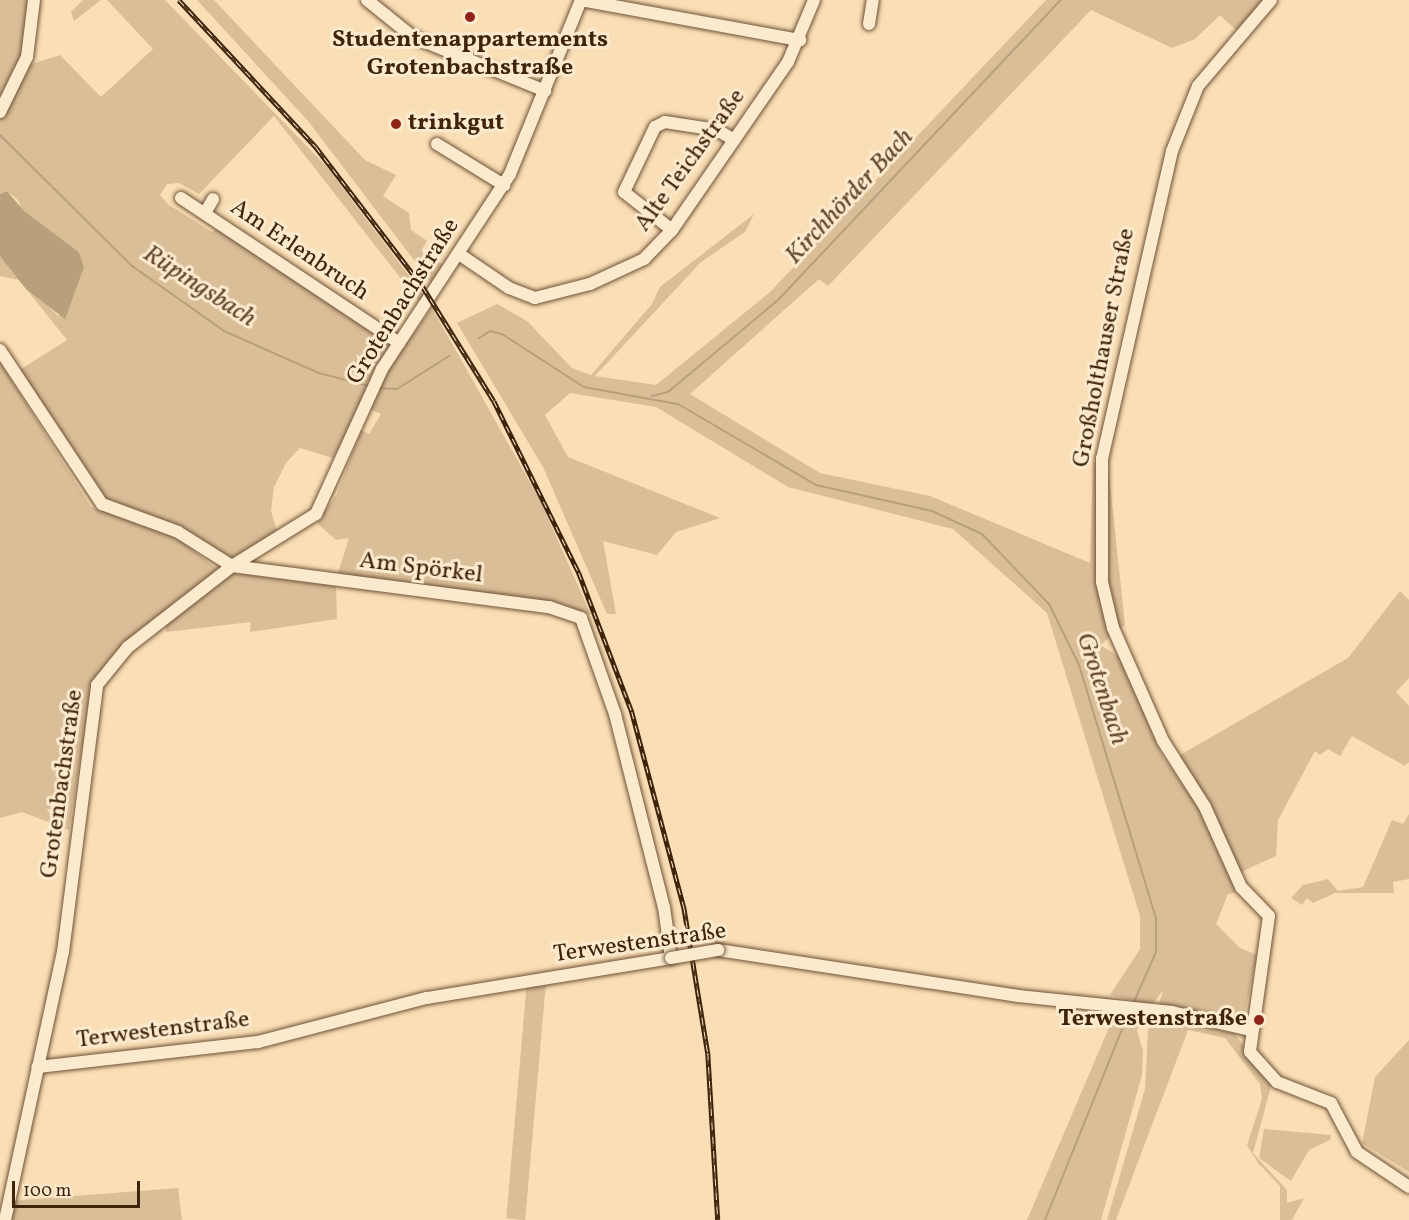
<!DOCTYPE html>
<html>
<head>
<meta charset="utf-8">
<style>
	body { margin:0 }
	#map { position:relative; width:1409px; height:1220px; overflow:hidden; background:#fadeb5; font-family:Vollkorn,serif }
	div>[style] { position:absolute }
	.green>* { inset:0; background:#dabe98; transform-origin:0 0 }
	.water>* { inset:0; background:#ba9f7b }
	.stream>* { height:2px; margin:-1px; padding:0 1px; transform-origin:1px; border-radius:1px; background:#ba9f7b }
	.roads { filter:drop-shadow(0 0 2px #6e5236) drop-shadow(0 0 2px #6e5236) }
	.minor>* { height:12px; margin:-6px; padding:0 6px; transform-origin:6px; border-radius:6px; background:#fceacf }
	.rail>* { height:4.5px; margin-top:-2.25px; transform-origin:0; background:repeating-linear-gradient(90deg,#fceacf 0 7px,#3f240b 0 14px); box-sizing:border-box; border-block:2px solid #3f240b }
	.bridges { filter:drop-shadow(0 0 2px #6e5236) drop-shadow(0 0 2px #6e5236) }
	.minor-bridge>* { height:12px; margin:-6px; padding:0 6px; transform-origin:6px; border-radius:6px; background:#fceacf }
	.dots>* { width:16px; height:16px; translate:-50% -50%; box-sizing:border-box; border:3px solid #fceacf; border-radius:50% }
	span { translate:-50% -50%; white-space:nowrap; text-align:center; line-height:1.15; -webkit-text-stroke:6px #fceacf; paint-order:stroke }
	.poi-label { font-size:24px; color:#3f240b; font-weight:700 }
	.left { translate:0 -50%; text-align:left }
	.right { translate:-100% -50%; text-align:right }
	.street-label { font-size:24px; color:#3f240b }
	.water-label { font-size:26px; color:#64492d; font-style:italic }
	.scale { position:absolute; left:12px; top:1181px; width:128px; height:27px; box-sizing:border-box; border:3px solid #3f240b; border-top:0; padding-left:8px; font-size:18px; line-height:21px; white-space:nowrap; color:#3f240b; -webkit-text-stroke:4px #fceacf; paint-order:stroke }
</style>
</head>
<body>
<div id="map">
	<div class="green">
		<i style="clip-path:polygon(0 0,32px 0,29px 65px,60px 55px,101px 97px,153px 49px,107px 0,165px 0,327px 167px,425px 297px,420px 303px,274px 116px,199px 194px,179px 183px,167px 184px,160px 195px,169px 205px,212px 232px,218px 228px,388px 339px,388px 351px,333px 458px,300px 448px,286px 463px,274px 487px,271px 511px,278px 535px,228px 560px,194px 535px,107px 503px,18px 371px,67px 340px,19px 280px,0 276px,0 256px,58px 316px,84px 267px,79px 252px,23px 211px,17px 199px,7px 191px,0 194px)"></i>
		<i style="clip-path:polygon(83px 0,101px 0,74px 21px,71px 12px)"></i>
		<i style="clip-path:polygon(197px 0,214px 0,365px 160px,396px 175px,383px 196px,409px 213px,411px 230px,427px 241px,421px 251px,446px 267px,433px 285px,308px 121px)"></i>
		<i style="clip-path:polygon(1046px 0,1265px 0,1236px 30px,1220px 15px,1195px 39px,1172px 48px,1091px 10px,828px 286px,819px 279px,690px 394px,820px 473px,930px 496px,1090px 563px,1093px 462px,1108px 465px,1125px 625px,1100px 645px,1121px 658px,1161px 754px,1197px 805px,1237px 892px,1228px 894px,1216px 924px,1240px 948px,1257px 955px,1245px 1012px,1231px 1017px,1159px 1005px,1163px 990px,1152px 1005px,1110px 995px,1140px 949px,1140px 916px,1047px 613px,953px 529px,788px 487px,656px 407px,570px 393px,545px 415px,568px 457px,720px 518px,676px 532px,657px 555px,603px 541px,616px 614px,607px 614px,543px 467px,457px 323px,497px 304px,527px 321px,572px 368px,591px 375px,652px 304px,660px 287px,754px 214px,745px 232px,701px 262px,595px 376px,656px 385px,770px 292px)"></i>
		<i style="clip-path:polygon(432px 308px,540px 500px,591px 615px,567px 606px,337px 576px,349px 538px,336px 540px,317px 523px,337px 494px,361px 430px,369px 434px,381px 414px,369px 409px,390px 366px)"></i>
		<i style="clip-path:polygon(0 362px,91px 507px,148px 525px,184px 543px,218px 570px,111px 657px,92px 683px,69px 830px,22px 812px,0 818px)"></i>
		<i style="clip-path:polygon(233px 573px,336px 586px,337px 619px,250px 632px,251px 622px,166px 632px,165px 625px)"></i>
		<i style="clip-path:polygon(1400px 591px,1409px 600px,1409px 678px,1396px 692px,1409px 706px,1409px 762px,1405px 766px,1352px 736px,1340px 756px,1328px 749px,1320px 755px,1315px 751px,1278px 820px,1276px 856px,1241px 872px,1180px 755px,1348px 658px)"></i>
		<i style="clip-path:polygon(1409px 814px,1409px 879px,1393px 882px,1394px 893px,1335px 893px,1313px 903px,1307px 898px,1302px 905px,1291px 898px,1303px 885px,1328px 879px,1338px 891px,1363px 887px,1392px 820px,1403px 824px)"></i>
		<i style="left:546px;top:982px;width:239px;height:19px;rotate:95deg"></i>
		<i style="clip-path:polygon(1116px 1011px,1143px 1016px,1137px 1031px,1143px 1051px,1142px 1075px,1101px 1220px,1027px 1220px)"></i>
		<i style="clip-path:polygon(1160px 1015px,1234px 1033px,1272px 1083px,1253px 1153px,1287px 1190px,1287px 1203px,1304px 1198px,1292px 1220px,1280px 1220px,1280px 1186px,1258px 1163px,1247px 1145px,1262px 1099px,1260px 1084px,1225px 1038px,1188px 1030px,1116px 1220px,1107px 1220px,1145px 1089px,1148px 1030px)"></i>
		<i style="clip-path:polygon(1409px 1040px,1409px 1172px,1362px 1143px,1375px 1077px)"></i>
		<i style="clip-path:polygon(1264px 1129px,1331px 1135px,1330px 1140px,1309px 1150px,1291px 1181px,1259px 1158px)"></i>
		<i style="clip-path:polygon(178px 1188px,182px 1220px,5px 1220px,9px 1201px)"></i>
	</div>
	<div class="water">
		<i style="clip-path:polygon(7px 191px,24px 211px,79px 252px,84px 267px,65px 319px,26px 289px,0 256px,0 194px)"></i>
	</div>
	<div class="stream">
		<i style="left:0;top:135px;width:186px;rotate:44.8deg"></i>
		<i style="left:132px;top:266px;width:113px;rotate:35.2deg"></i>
		<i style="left:224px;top:331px;width:104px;rotate:23.9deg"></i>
		<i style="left:319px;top:373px;width:52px;rotate:14.6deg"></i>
		<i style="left:479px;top:338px;width:13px;rotate:-32deg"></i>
		<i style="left:490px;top:331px;width:12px;rotate:14deg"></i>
		<i style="left:502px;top:334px;width:98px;rotate:32.9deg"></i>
		<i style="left:584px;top:387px;width:96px;rotate:10.3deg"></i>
		<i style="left:678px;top:404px;width:160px;rotate:30.4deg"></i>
		<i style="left:816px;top:485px;width:119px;rotate:12.6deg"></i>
		<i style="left:932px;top:511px;width:55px;rotate:24.7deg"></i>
		<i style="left:982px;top:534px;width:97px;rotate:46.3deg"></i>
		<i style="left:1049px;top:604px;width:68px;rotate:63.8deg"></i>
		<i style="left:1079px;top:665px;width:265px;rotate:73.1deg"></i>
		<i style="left:1156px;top:919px;width:33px;rotate:90deg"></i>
		<i style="left:1156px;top:952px;width:57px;rotate:113.9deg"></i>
		<i style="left:378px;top:388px;width:19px;rotate:3deg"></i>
		<i style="left:397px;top:389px;width:62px;rotate:-32.4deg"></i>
		<i style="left:652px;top:396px;width:16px;rotate:-14deg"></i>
		<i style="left:668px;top:392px;width:143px;rotate:-39.9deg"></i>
		<i style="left:778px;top:300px;width:412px;rotate:-46.7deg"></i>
		<i style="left:1045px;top:1220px;width:224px;rotate:-68deg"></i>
	</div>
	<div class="roads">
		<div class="minor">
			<i style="left:367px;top:0;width:59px;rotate:38.8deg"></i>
			<i style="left:413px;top:37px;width:143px;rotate:22.2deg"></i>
			<i style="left:581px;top:0;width:223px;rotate:10.4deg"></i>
			<i style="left:1271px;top:0;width:113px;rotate:130.3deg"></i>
			<i style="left:1198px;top:86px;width:70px;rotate:111.8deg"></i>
			<i style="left:1172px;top:151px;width:315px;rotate:102.8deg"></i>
			<i style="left:1102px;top:458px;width:124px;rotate:90deg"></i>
			<i style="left:1102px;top:582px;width:47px;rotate:76.6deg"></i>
			<i style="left:1113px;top:628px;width:124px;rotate:66.1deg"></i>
			<i style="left:1163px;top:741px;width:78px;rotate:57.5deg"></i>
			<i style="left:1205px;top:807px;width:88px;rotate:65.8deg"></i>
			<i style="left:1241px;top:887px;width:40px;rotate:46deg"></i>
			<i style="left:1269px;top:916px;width:137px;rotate:98deg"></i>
			<i style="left:1250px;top:1052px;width:40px;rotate:48deg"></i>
			<i style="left:1277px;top:1082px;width:58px;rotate:21.3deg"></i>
			<i style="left:1331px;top:1103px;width:55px;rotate:62deg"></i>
			<i style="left:1357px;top:1152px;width:63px;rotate:33.9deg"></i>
			<i style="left:869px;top:24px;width:24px;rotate:-81deg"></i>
			<i style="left:0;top:112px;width:61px;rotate:-63.9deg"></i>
			<i style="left:27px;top:57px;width:57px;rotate:-83deg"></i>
			<i style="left:437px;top:144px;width:79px;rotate:31.5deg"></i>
			<i style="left:181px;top:198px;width:262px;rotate:33.6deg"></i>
			<i style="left:205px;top:213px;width:16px;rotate:-60deg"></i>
			<i style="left:672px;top:230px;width:61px;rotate:-141.6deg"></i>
			<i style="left:624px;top:192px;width:72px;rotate:-64.5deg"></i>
			<i style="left:655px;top:127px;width:11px;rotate:-27deg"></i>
			<i style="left:665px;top:122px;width:53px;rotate:8.7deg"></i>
			<i style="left:717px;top:130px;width:20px;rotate:30deg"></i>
			<i style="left:459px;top:254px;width:60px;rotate:34.2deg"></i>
			<i style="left:509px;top:288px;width:28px;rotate:21deg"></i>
			<i style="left:535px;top:298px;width:57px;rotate:-14.3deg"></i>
			<i style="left:590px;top:284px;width:60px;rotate:-24.8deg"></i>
			<i style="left:644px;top:259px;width:40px;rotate:-46deg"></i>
			<i style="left:672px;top:230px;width:204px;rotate:-55.4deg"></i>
			<i style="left:788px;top:62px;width:67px;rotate:-67.2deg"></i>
			<i style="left:0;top:350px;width:185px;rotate:56.5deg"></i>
			<i style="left:102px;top:504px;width:81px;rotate:20.2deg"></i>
			<i style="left:178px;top:532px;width:64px;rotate:32.2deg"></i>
			<i style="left:232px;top:566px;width:320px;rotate:7.4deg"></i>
			<i style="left:549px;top:607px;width:34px;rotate:19deg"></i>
			<i style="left:581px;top:618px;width:102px;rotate:70.5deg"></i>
			<i style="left:615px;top:714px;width:199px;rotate:75.8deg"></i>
			<i style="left:664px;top:907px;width:51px;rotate:82.2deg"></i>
			<i style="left:671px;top:958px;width:248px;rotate:170.7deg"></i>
			<i style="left:426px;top:998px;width:174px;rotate:165.3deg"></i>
			<i style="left:258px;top:1042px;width:222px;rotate:173.5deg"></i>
			<i style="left:718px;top:950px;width:304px;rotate:8.7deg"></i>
			<i style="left:1018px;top:996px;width:155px;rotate:5.9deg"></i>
			<i style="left:1172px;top:1012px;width:80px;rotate:13deg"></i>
			<i style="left:5px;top:1220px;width:274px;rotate:-77.8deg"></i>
			<i style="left:63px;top:952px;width:269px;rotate:-82.7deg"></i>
			<i style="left:97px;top:685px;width:49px;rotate:-50.8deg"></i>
			<i style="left:128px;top:647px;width:132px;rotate:-37.9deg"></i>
			<i style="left:232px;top:566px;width:99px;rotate:-31.8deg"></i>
			<i style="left:316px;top:514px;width:159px;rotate:-65.5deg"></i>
			<i style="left:382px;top:369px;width:233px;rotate:-56.7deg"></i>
			<i style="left:510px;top:174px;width:188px;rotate:-67.8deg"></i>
		</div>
	</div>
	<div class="rail">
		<i style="left:179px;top:0;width:201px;rotate:47deg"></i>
		<i style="left:316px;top:147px;width:176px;rotate:52.6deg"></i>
		<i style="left:423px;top:287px;width:134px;rotate:58.1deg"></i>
		<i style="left:494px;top:401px;width:192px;rotate:63.7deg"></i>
		<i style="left:579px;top:573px;width:149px;rotate:69.1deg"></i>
		<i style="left:632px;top:712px;width:202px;rotate:75.1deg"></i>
		<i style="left:684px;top:907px;width:148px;rotate:80.7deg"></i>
		<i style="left:708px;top:1053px;width:167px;rotate:86.6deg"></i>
	</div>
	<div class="bridges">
		<div class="minor-bridge">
			<i style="left:671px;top:958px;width:48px;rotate:-9.7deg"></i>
		</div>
	</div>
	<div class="dots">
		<i style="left:470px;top:17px;background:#8f2418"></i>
		<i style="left:396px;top:124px;background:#8f2418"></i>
		<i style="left:1259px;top:1020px;background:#8f2418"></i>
	</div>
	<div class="poi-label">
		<span style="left:470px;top:55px">Studentenappartements<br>Grotenbachstraße</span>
		<span class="left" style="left:408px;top:124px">trinkgut</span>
		<span class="right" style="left:1247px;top:1020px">Terwestenstraße</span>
	</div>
	<div class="street-label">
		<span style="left:691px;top:161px;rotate:-54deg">Alte Teichstraße</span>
		<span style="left:299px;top:251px;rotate:34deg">Am Erlenbruch</span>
		<span style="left:404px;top:302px;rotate:-58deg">Grotenbachstraße</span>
		<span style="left:1105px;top:348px;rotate:-79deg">Großholthauser Straße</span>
		<span style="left:421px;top:569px;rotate:7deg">Am Spörkel</span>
		<span style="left:63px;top:784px;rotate:-82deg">Grotenbachstraße</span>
		<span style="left:640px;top:944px;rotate:-8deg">Terwestenstraße</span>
		<span style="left:163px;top:1031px;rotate:-7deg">Terwestenstraße</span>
	</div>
	<div class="water-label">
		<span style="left:850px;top:197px;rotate:-47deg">Kirchhörder Bach</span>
		<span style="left:199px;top:287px;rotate:33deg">Rüpingsbach</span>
		<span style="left:1101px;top:689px;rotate:72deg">Grotenbach</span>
	</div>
	<div class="scale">100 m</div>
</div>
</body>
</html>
